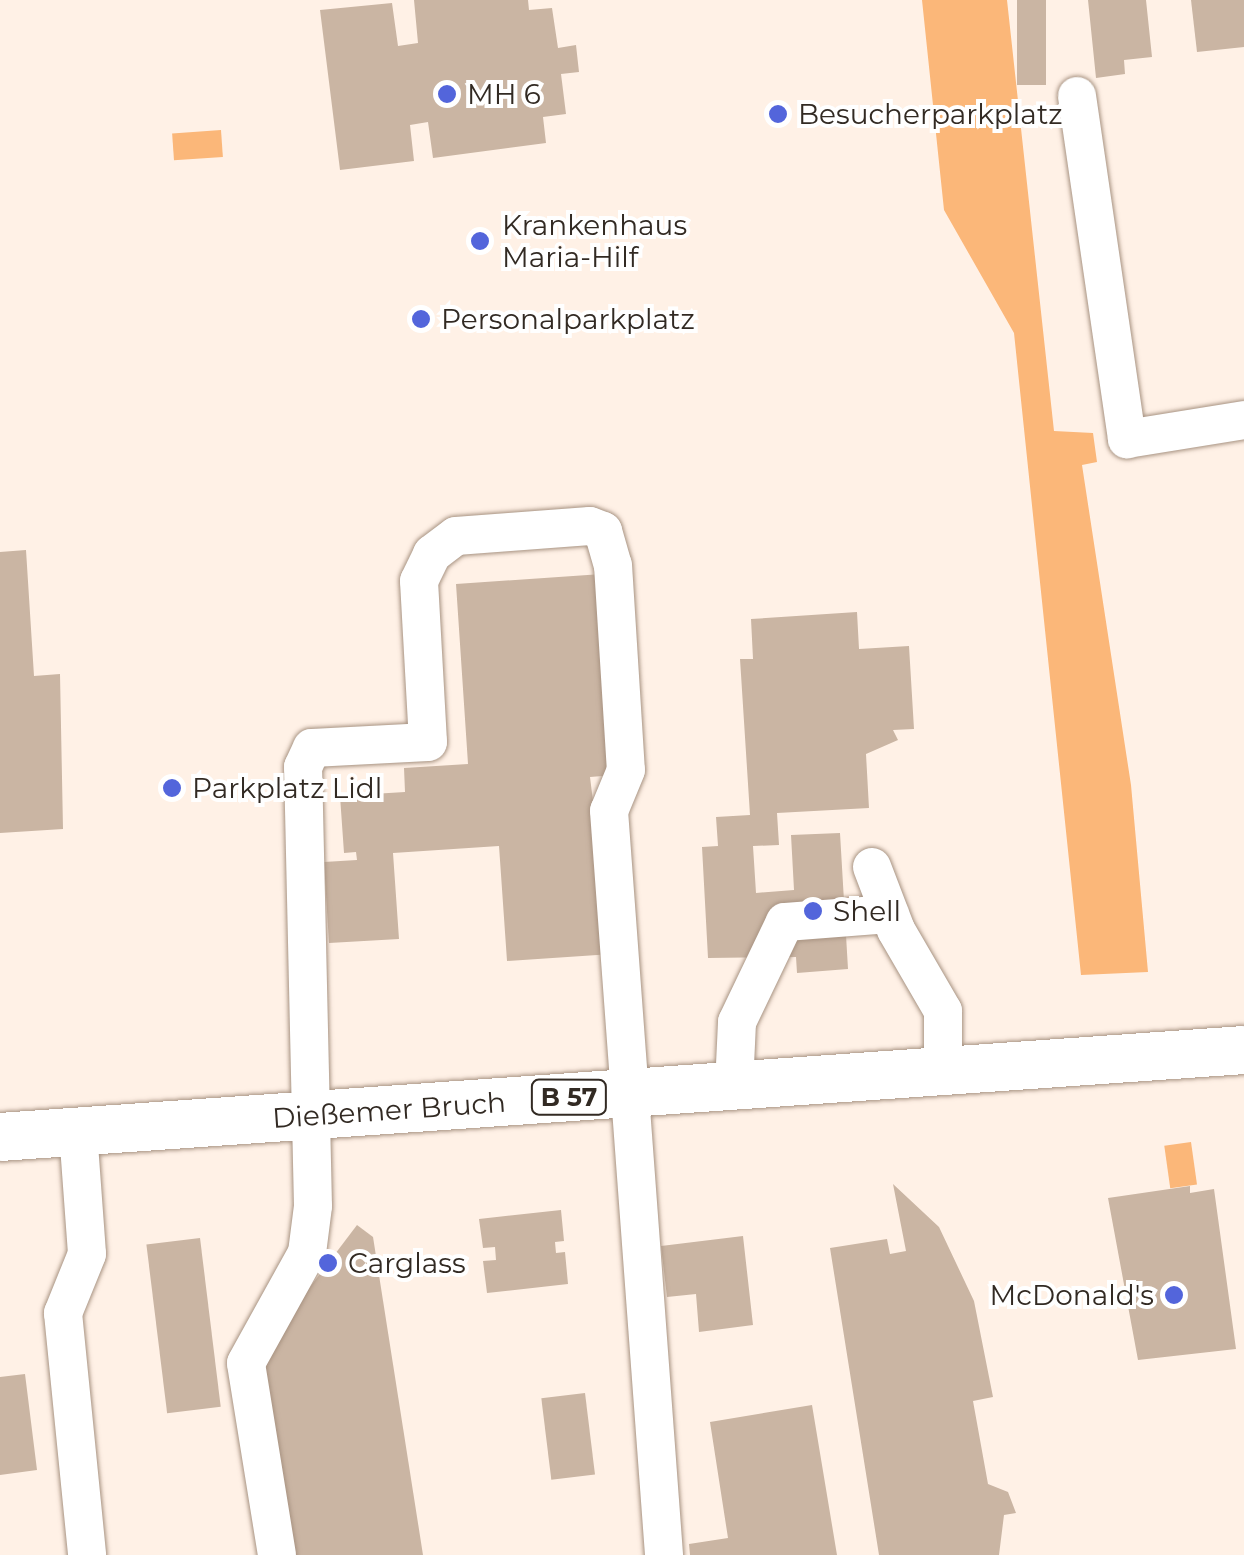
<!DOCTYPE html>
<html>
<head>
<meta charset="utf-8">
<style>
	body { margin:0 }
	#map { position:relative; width:1244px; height:1555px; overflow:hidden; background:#fff1e6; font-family:Montserrat,sans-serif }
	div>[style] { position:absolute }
	.green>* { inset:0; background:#fbb779; transform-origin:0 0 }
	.building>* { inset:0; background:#cab5a3; transform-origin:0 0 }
	.roads { filter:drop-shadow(0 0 2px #a89382) drop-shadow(0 0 2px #a89382) }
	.minor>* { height:38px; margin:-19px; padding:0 19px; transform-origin:19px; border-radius:19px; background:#fff }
	.major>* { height:48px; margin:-24px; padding:0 24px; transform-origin:24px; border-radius:24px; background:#fff }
	.dots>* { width:28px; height:28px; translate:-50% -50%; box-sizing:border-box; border:5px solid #fff; border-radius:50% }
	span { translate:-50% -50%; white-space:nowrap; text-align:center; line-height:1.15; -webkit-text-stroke:8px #fff; paint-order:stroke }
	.shield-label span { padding:2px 8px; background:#fff; border:2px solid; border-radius:8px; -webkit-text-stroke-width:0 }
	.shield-label { font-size:25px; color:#322a23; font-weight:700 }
	.poi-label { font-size:28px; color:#322a23 }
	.left { translate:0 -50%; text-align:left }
	.right { translate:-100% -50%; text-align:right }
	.street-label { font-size:28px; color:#322a23 }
</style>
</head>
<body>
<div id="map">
	<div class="green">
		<i style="clip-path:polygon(922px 0,1007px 0,1054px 431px,1093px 433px,1097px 462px,1082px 465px,1131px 785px,1148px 972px,1081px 975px,1014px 333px,944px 210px)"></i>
		<i style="left:221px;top:130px;width:27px;height:49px;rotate:86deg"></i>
		<i style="left:1191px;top:1142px;width:43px;height:27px;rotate:82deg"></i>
	</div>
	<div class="building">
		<i style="clip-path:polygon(414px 0,528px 0,529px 10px,552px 8px,558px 48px,576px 45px,579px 72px,561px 74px,566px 114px,543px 117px,546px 143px,433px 158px,428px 122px,410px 125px,414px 161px,340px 170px,320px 10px,392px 3px,398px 46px,418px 43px)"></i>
		<i style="left:1017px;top:0;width:29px;height:85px"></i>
		<i style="clip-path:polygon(1088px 0,1146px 0,1152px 57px,1124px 60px,1125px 74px,1096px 78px)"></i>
		<i style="clip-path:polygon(1191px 0,1244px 0,1244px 47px,1197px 52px)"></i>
		<i style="clip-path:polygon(26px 550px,34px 676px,60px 674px,63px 829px,0 833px,0 552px)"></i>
		<i style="clip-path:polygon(602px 574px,615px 775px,590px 777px,612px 954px,507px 961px,499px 846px,393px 853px,399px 939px,329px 943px,324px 862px,357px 860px,356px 852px,344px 853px,340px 796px,405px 792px,404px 768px,468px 764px,456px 584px)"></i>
		<i style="clip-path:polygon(857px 612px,859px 649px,909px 646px,914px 729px,893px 730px,898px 740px,866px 754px,869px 808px,777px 813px,779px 845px,753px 846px,756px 893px,794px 890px,791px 835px,840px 833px,848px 969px,797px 973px,796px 957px,708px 958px,702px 847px,718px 846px,716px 817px,750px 815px,740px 659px,753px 659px,751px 619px)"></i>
		<i style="clip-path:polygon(893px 1184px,939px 1227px,974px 1301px,993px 1397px,973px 1401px,988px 1484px,1008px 1492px,1016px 1513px,1004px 1515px,999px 1555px,879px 1555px,830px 1248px,887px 1239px,890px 1254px,906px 1251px)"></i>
		<i style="clip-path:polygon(1190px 1186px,1190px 1193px,1214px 1189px,1236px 1349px,1138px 1360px,1108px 1198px)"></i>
		<i style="clip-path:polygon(561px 1210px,564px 1241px,555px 1242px,556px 1253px,565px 1252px,568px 1284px,487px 1293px,483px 1261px,496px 1260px,495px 1247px,483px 1248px,479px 1219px)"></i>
		<i style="clip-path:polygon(357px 1225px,373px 1237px,423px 1555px,289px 1555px,257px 1357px)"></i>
		<i style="clip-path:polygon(743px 1236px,753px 1325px,699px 1332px,696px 1294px,667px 1297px,661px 1246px)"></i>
		<i style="left:200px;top:1238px;width:170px;height:54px;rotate:83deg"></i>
		<i style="clip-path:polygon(25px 1374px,37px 1470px,0 1475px,0 1377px)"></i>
		<i style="left:585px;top:1393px;width:82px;height:44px;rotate:83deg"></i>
		<i style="clip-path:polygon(812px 1405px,837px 1555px,690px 1555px,689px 1544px,728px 1538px,710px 1422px)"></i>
	</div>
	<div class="roads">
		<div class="minor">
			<i style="left:1077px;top:96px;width:347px;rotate:81.7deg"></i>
			<i style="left:1127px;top:439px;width:119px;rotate:-9.2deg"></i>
			<i style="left:872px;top:867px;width:67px;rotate:69.1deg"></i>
			<i style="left:896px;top:930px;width:94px;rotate:59.9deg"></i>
			<i style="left:943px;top:1011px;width:60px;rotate:90deg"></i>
			<i style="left:734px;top:1086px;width:64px;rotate:-87.3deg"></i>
			<i style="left:737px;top:1022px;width:111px;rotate:-64.4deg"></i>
			<i style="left:785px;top:922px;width:105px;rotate:-4.4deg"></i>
			<i style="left:78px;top:1131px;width:123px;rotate:85.8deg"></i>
			<i style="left:87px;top:1254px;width:64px;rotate:112.1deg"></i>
			<i style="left:63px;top:1313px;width:243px;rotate:84.3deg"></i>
			<i style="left:277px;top:1555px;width:194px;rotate:-99.2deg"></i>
			<i style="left:246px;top:1363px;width:126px;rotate:-61deg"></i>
			<i style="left:307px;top:1253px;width:47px;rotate:-82.7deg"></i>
			<i style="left:313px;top:1206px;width:439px;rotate:-91.3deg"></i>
			<i style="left:303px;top:767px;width:21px;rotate:-65deg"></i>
			<i style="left:312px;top:748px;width:116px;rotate:-3deg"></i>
			<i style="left:428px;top:742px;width:161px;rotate:-93.2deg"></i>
			<i style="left:419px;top:581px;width:30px;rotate:-64deg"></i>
			<i style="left:432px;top:554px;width:30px;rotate:-37deg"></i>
			<i style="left:456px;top:536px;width:134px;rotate:-4.3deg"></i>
			<i style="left:590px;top:526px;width:14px;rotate:21deg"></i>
			<i style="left:603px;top:531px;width:35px;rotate:74deg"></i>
			<i style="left:613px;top:565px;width:205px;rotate:86.4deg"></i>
			<i style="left:626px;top:770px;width:44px;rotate:112.5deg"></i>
			<i style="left:609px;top:811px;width:746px;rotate:85.77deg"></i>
		</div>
		<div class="major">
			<i style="left:0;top:1137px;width:1247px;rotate:-4deg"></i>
		</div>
	</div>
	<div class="dots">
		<i style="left:447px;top:94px;background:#5365db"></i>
		<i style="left:778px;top:114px;background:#5365db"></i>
		<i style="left:480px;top:241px;background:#5365db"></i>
		<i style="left:421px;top:319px;background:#5365db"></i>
		<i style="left:172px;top:788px;background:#5365db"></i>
		<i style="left:813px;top:911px;background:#5365db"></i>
		<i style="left:328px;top:1263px;background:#5365db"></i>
		<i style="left:1174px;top:1295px;background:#5365db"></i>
	</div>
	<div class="shield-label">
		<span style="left:569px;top:1097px">B 57</span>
	</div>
	<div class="poi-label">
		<span class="left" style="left:467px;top:94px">MH 6</span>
		<span class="left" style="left:798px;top:114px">Besucherparkplatz</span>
		<span class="left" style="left:502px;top:241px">Krankenhaus<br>Maria-Hilf</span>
		<span class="left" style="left:441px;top:319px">Personalparkplatz</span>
		<span class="left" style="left:192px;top:788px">Parkplatz Lidl</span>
		<span class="left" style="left:833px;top:911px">Shell</span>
		<span class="left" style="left:348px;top:1263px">Carglass</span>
		<span class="right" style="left:1154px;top:1295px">McDonald's</span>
	</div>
	<div class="street-label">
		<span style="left:389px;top:1110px;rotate:-4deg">Dießemer Bruch</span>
	</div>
</div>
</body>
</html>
